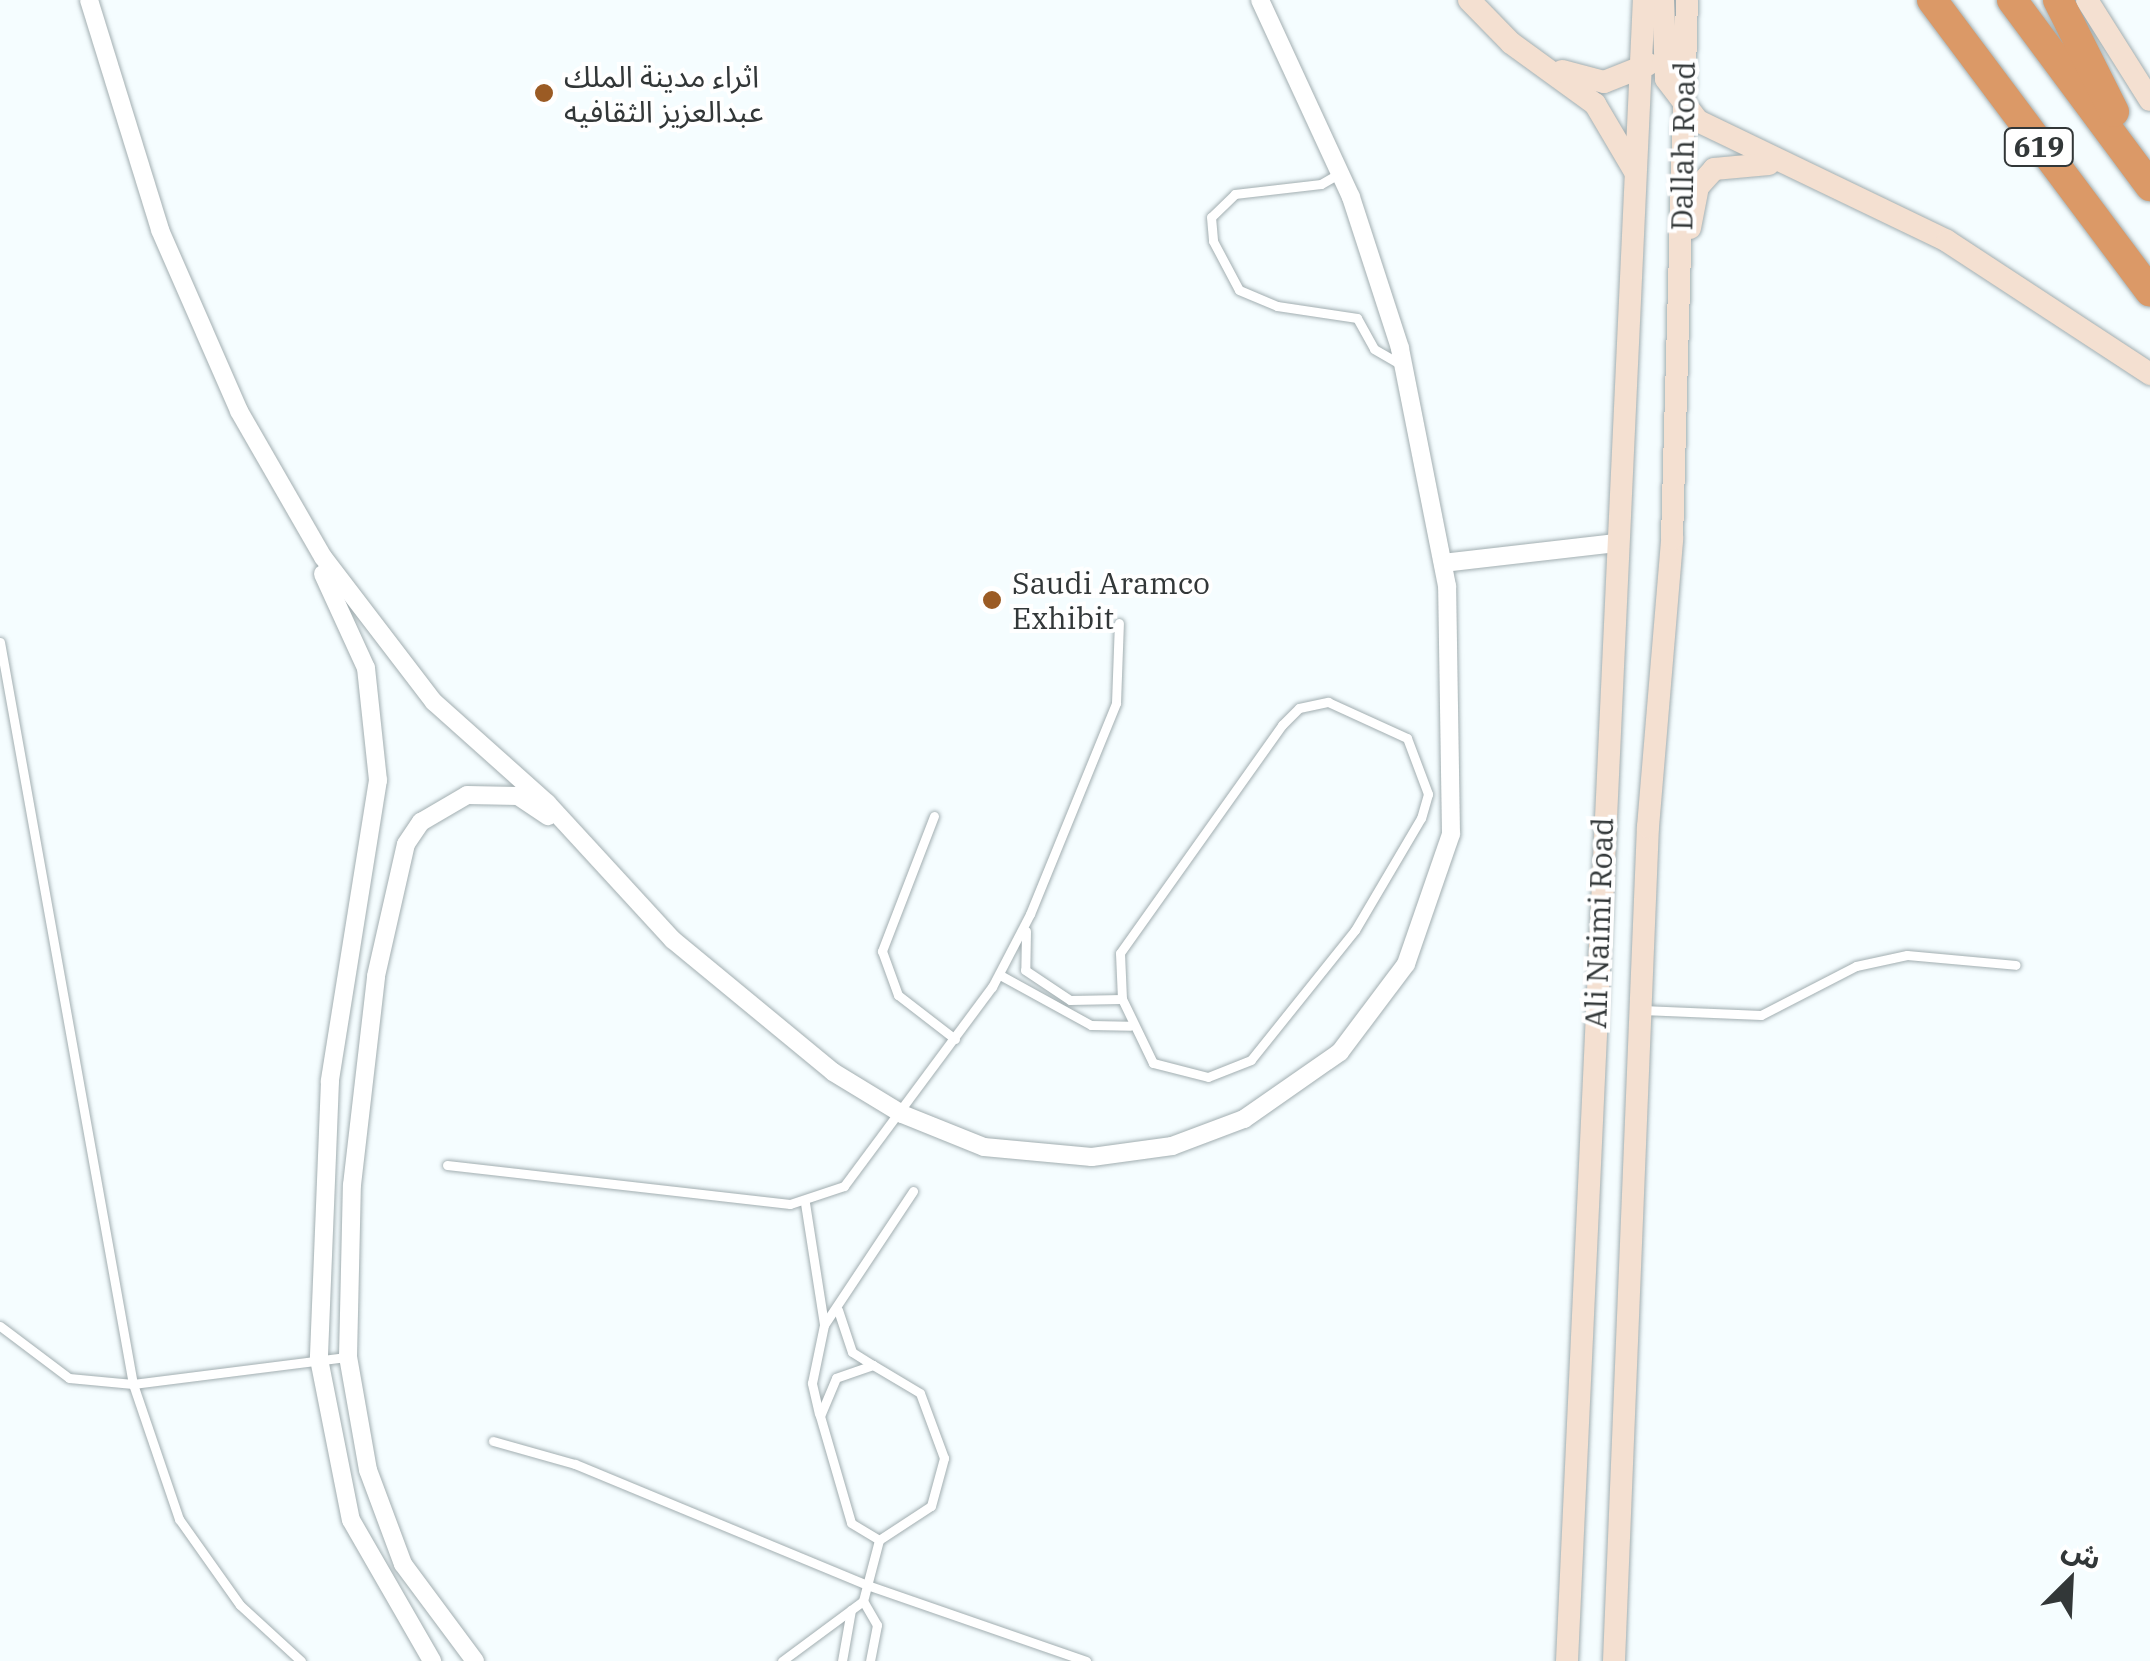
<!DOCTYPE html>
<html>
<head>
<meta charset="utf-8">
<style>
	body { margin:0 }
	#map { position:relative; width:2150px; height:1661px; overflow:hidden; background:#f5fdff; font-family:"IBM Plex Serif","Noto Sans Arabic",serif }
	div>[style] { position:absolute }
	.roads { filter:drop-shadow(0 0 2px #a2aeb1) drop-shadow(0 0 2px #a2aeb1) }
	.lane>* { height:9px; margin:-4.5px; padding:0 4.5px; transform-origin:4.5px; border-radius:4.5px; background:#fff }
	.street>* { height:18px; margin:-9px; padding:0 9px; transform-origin:9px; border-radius:9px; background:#fff }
	.secondary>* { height:22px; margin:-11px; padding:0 11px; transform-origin:11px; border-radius:11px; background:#f4e0d1 }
	.highway>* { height:30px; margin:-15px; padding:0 15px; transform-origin:15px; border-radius:15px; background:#db9967 }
	.dots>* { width:28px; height:28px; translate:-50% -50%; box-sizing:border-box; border:5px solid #fff; border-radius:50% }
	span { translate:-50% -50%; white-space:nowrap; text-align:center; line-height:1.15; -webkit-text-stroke:8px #fff; paint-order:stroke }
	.shield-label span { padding:2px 8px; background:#fff; border:2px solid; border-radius:8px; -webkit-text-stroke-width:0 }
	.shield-label { font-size:28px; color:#323738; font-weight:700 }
	.poi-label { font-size:30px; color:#323738 }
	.left { translate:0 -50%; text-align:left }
	.street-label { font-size:30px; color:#323738 }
	.north { position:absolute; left:2020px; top:1531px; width:100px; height:100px; -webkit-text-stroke:8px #fff; paint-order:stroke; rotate:24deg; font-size:28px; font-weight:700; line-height:40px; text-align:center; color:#323738 }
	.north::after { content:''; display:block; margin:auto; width:35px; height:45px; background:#323738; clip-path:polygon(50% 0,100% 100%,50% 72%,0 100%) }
</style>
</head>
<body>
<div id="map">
	<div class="roads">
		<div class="lane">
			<i style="left:1340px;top:173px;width:22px;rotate:150deg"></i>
			<i style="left:1321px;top:184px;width:87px;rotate:173.4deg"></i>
			<i style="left:1235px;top:194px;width:33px;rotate:136deg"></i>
			<i style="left:1211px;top:217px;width:24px;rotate:85deg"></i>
			<i style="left:1213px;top:241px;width:55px;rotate:62deg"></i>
			<i style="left:1239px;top:290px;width:41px;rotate:22.8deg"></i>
			<i style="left:1277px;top:306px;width:81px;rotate:8.5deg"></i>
			<i style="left:1357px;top:318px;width:35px;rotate:61deg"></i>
			<i style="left:1374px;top:349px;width:32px;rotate:30deg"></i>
			<i style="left:0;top:642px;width:754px;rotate:79.84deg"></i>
			<i style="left:133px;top:1384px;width:217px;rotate:-7.2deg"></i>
			<i style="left:1328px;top:702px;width:87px;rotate:24.5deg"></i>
			<i style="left:1407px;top:738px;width:60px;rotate:69.4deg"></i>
			<i style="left:1428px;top:794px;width:25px;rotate:106deg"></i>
			<i style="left:1421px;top:818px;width:130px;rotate:120.5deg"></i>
			<i style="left:1355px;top:930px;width:166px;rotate:128.7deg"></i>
			<i style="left:1251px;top:1060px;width:46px;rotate:158.4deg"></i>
			<i style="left:1208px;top:1077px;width:57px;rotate:-165.7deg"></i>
			<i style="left:1153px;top:1063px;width:71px;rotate:-115.8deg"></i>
			<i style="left:1122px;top:999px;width:46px;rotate:-92.5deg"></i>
			<i style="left:1120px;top:953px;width:280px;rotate:-54.6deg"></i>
			<i style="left:1282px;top:725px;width:24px;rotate:-45deg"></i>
			<i style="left:1299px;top:708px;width:30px;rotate:-12deg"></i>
			<i style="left:934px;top:816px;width:145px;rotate:111.1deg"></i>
			<i style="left:882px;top:951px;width:47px;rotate:70deg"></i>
			<i style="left:898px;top:995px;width:72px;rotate:37.7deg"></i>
			<i style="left:1026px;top:931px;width:39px;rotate:91deg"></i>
			<i style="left:1025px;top:970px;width:54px;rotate:33.7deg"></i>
			<i style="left:1070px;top:1000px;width:52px;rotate:-1.1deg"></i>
			<i style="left:1000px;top:975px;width:104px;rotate:28.8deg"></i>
			<i style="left:1091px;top:1025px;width:39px;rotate:1deg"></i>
			<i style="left:1642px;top:1010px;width:119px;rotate:2.4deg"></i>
			<i style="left:1761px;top:1015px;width:107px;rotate:-27.3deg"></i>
			<i style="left:1856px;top:966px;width:52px;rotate:-12.2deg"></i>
			<i style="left:1907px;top:955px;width:109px;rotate:5.2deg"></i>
			<i style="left:447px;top:1165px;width:345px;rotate:6.5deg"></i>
			<i style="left:790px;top:1204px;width:57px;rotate:-18.4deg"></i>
			<i style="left:844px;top:1186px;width:248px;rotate:-53.4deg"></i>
			<i style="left:992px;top:987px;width:82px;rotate:-62.5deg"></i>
			<i style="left:1030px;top:914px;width:228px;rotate:-67.8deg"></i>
			<i style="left:1116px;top:703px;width:80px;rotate:-87.9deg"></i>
			<i style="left:805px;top:1203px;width:123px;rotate:81.1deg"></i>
			<i style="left:838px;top:1310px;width:44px;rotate:71.6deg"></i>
			<i style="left:852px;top:1352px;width:25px;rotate:32deg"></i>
			<i style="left:0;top:1326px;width:86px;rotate:37deg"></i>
			<i style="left:69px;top:1378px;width:64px;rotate:5.4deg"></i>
			<i style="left:133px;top:1384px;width:143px;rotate:71.2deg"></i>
			<i style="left:179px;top:1519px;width:105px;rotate:54.7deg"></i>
			<i style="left:240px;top:1605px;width:83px;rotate:42.6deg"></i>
			<i style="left:819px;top:1414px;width:32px;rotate:-103deg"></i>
			<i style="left:812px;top:1383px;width:59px;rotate:-78.3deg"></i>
			<i style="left:824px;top:1325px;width:161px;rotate:-56.4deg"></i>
			<i style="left:493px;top:1441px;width:85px;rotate:15.7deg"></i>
			<i style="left:575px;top:1464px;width:316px;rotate:22.5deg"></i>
			<i style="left:867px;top:1585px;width:232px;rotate:19.1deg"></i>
			<i style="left:782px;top:1661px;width:101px;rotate:-36.5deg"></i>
			<i style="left:842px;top:1661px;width:52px;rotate:-80deg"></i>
			<i style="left:870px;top:1661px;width:37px;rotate:-79deg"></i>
			<i style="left:877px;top:1625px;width:28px;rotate:-120deg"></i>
			<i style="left:863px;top:1601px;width:63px;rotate:-75.3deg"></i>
			<i style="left:879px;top:1540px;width:62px;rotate:-33.2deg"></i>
			<i style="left:931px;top:1506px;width:50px;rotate:-74.8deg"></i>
			<i style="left:944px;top:1458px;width:69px;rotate:-110.3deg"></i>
			<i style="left:920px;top:1393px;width:55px;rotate:-149.2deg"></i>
			<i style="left:873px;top:1365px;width:39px;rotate:161deg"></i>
			<i style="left:836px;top:1378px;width:41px;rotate:112.8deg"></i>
			<i style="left:820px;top:1416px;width:111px;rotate:73.8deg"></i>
			<i style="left:851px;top:1523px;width:33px;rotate:31deg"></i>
		</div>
		<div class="street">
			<i style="left:89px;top:0;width:241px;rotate:72.8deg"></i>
			<i style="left:160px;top:230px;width:197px;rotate:66.4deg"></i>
			<i style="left:239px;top:411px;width:168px;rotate:60.1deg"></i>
			<i style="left:323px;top:557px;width:183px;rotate:52.6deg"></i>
			<i style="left:434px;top:702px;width:152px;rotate:41.8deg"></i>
			<i style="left:547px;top:803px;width:186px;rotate:47.4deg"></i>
			<i style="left:673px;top:940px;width:207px;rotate:39.5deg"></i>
			<i style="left:833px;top:1072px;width:81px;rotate:31.3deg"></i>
			<i style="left:902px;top:1114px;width:88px;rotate:21.9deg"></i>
			<i style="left:984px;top:1147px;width:108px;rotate:5.3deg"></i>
			<i style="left:1092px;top:1157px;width:81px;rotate:-7.8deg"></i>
			<i style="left:1172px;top:1146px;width:77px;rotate:-20.6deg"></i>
			<i style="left:1244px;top:1119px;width:117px;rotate:-34.9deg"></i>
			<i style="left:1340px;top:1052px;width:110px;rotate:-53.1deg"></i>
			<i style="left:1406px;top:964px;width:138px;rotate:-70.9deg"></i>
			<i style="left:1451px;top:834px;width:248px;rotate:-90.9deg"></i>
			<i style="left:1447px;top:586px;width:243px;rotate:-101.2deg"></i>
			<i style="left:1400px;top:348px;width:159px;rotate:-108deg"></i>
			<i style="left:1351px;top:197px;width:217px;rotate:-114.8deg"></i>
			<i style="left:1443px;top:563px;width:174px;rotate:-6.6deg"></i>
			<i style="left:323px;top:574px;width:103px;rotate:65.4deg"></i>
			<i style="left:366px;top:668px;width:113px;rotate:83.9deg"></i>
			<i style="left:378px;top:780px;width:305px;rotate:99.1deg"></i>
			<i style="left:330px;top:1081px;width:278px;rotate:92.3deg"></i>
			<i style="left:319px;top:1359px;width:164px;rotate:78.8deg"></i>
			<i style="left:351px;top:1520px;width:163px;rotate:60.1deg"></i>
			<i style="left:475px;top:1661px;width:121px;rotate:-126.6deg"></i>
			<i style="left:403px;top:1564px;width:100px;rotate:-110.4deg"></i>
			<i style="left:368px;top:1470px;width:115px;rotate:-100deg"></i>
			<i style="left:348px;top:1357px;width:172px;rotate:-88.7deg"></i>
			<i style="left:352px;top:1185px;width:210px;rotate:-83.4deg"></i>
			<i style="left:376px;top:976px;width:135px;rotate:-77.2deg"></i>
			<i style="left:406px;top:844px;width:27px;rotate:-56deg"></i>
			<i style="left:421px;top:822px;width:53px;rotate:-30.4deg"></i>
			<i style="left:467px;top:795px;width:51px;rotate:1.1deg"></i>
			<i style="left:518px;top:796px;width:36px;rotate:34deg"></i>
		</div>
		<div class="secondary">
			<i style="left:1469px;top:0;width:60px;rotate:45.7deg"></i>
			<i style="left:1511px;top:43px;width:104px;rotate:36deg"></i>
			<i style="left:1595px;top:104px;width:77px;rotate:59.4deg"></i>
			<i style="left:1663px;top:0;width:79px;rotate:87.8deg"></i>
			<i style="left:1666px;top:79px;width:53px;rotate:52.7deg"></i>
			<i style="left:1698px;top:121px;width:276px;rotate:25.7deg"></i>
			<i style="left:1947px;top:241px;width:243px;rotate:33.2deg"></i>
			<i style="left:2087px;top:0;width:118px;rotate:57.8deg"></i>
			<i style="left:1562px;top:71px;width:43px;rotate:14.7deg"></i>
			<i style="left:1604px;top:82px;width:48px;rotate:-21.8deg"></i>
			<i style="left:1690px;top:228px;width:42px;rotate:-79deg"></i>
			<i style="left:1698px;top:187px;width:24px;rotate:-48deg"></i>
			<i style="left:1714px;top:169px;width:55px;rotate:-5.2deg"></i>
			<i style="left:1567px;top:1661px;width:1663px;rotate:-87.35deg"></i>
			<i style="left:1614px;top:1661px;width:835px;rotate:-87.67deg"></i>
			<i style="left:1648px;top:827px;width:289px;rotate:-85.2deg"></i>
			<i style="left:1672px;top:539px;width:539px;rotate:-88.41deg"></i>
		</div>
		<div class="highway">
			<i style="left:1932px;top:0;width:364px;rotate:53.2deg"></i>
			<i style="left:2012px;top:0;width:232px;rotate:53.4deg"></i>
			<i style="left:2058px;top:0;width:125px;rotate:63.4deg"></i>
		</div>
	</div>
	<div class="dots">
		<i style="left:544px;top:93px;background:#9b5b24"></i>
		<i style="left:992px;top:600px;background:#9b5b24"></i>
	</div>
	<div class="shield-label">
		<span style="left:2039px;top:147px">619</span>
	</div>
	<div class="poi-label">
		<span class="left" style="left:564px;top:93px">اثراء مدينة الملك<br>عبدالعزيز الثقافيه</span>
		<span class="left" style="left:1012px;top:600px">Saudi Aramco<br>Exhibit</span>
	</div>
	<div class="street-label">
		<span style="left:1683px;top:146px;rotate:-89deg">Dallah Road</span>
		<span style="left:1599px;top:923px;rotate:-88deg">Ali Naimi Road</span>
	</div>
	<div class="north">ش</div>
</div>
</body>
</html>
